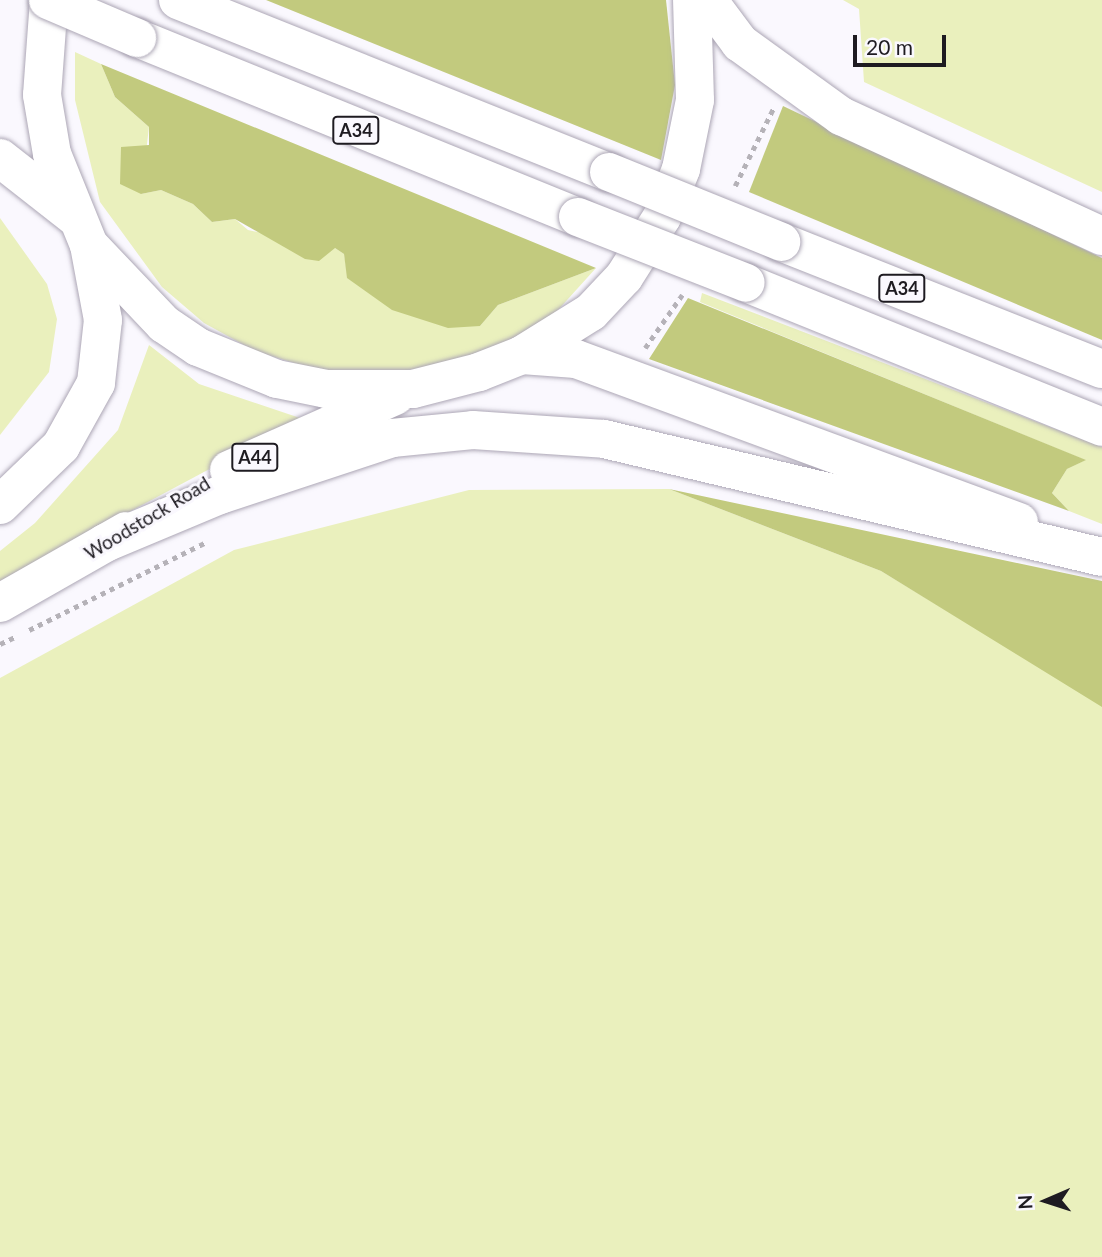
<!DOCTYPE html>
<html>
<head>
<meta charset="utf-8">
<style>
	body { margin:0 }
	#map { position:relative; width:1102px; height:1257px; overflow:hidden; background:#faf8fe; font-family:Lato,sans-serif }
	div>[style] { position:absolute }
	.green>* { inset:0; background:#eaf0bd }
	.forest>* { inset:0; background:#c2ca7e }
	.path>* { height:4.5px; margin-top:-2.25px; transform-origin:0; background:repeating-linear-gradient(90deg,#b5b2b8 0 5px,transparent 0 10px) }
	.roads { filter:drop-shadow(0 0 2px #aca6b5) drop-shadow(0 0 2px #aca6b5) }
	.highway>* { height:38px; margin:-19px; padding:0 19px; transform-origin:19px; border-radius:19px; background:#fff }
	.bridges { filter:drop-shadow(0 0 2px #aca6b5) drop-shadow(0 0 2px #aca6b5) }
	.highway-bridge>* { height:38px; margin:-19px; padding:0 19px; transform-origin:19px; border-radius:19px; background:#fff }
	span { translate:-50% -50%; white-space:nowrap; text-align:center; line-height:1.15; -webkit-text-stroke:6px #faf8fe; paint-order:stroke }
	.shield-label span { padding:2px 5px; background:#faf8fe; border:2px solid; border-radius:5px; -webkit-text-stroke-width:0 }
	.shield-label { font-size:18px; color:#1e1b21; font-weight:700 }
	.street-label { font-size:19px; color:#1e1b21 }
	.north { position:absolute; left:1011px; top:1166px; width:70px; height:70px; -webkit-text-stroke:5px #faf8fe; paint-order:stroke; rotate:267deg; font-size:19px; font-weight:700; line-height:28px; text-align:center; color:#1e1b21 }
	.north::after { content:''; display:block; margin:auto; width:24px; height:32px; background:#1e1b21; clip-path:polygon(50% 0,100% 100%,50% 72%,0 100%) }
	.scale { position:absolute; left:853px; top:35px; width:93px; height:32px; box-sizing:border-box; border:4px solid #1e1b21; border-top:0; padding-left:9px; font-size:21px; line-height:24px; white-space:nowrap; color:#1e1b21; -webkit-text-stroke:5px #faf8fe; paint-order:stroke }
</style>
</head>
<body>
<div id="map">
	<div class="green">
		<i style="clip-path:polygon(843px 0,1102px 0,1102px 192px,864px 82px,859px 9px)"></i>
		<i style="clip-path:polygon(75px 52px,101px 64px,115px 97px,149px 127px,141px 194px,161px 190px,193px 204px,212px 222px,235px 219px,248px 230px,335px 248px,344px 254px,348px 278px,365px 289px,480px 326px,498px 305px,596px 268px,549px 320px,468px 360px,372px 376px,314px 369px,255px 351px,204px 323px,162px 287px,100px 202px,75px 100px)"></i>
		<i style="clip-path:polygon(0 218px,47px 284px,57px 319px,49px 372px,0 435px)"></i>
		<i style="clip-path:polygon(702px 293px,1102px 447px,1102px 524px,1069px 511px,1052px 493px,1067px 469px,1085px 460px,700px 302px)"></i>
		<i style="clip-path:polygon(149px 345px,199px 384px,303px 419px,0 581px,0 551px,35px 523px,118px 430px)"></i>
		<i style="clip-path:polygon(669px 489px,881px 571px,1102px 705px,1102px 1257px,0 1257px,0 678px,234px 550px,469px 490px)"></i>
	</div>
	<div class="forest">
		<i style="clip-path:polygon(266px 0,666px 0,675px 85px,661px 160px)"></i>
		<i style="clip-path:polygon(101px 64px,596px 268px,498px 305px,480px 326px,448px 328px,392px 310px,347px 278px,344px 254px,335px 248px,319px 261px,305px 259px,235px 219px,212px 222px,193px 204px,161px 190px,141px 194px,120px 184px,121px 147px,149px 145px,149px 127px,115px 97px)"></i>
		<i style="clip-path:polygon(783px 106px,1102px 258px,1102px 340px,749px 192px)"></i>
		<i style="clip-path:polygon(688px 298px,1086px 460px,1067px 469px,1052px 493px,1069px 511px,649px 359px)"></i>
		<i style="clip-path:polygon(669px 489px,1102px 581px,1102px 707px,881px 571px)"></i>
	</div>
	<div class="path">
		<i style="left:735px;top:186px;width:86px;rotate:-63.7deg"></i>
		<i style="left:645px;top:348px;width:65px;rotate:-55.1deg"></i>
		<i style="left:29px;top:630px;width:198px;rotate:-26.4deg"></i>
		<i style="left:0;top:644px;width:17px;rotate:-25deg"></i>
	</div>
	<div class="roads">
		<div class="highway">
			<i style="left:49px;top:0;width:95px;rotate:94.2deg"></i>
			<i style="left:42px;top:95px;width:60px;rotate:80.4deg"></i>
			<i style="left:52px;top:154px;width:98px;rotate:67.9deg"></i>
			<i style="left:89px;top:245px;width:109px;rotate:46.5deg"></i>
			<i style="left:164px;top:324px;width:41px;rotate:34.1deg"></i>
			<i style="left:198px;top:347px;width:85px;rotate:22.1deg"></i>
			<i style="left:277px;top:379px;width:50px;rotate:11.5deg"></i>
			<i style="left:326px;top:389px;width:87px"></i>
			<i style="left:413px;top:389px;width:68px;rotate:-14.4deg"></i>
			<i style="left:479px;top:372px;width:46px;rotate:-21.6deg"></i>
			<i style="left:522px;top:355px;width:81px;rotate:-31.9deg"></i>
			<i style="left:591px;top:312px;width:48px;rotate:-46.7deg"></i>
			<i style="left:624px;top:277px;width:71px;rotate:-57.7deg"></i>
			<i style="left:662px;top:217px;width:52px;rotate:-68.4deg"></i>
			<i style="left:681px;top:169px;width:70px;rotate:-78.5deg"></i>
			<i style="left:695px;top:100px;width:100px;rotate:-91.7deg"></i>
			<i style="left:178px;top:0;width:464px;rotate:21.8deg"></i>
			<i style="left:708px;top:0;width:54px;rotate:53.3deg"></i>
			<i style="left:740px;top:43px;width:125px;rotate:35.9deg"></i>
			<i style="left:841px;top:116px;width:287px;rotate:24.7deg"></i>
			<i style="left:137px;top:38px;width:476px;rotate:22.1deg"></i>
			<i style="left:0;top:158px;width:94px;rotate:38.1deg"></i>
			<i style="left:781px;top:242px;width:345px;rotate:21.6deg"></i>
			<i style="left:746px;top:283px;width:384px;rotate:22deg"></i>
			<i style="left:522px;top:355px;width:54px;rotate:4.2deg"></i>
			<i style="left:576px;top:359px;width:472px;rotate:20.2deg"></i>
			<i style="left:229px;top:470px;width:182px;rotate:-24deg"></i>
			<i style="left:0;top:505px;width:85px;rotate:-44deg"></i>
			<i style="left:61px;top:446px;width:72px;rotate:-60.9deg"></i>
			<i style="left:96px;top:383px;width:63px;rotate:-83.7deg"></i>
			<i style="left:103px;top:320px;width:76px;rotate:-100.6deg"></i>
			<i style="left:105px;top:543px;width:125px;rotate:-22.7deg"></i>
			<i style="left:220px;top:495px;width:181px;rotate:-18.3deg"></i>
			<i style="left:392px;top:438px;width:81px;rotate:-5.6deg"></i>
			<i style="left:473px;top:430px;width:131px;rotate:3.9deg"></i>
			<i style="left:604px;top:439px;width:512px;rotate:13.33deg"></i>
			<i style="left:0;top:603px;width:145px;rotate:-29.7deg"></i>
		</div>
	</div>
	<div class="bridges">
		<div class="highway-bridge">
			<i style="left:48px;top:0;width:97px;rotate:23.1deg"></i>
			<i style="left:609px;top:172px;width:186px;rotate:22.1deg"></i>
			<i style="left:578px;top:217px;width:180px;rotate:21.4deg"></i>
		</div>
	</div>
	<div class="shield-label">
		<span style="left:356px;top:130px">A34</span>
		<span style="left:902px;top:288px">A34</span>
		<span style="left:255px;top:457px">A44</span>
	</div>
	<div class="street-label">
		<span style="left:147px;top:518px;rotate:-31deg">Woodstock Road</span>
	</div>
	<div class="north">N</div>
	<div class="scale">20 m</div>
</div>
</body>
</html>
